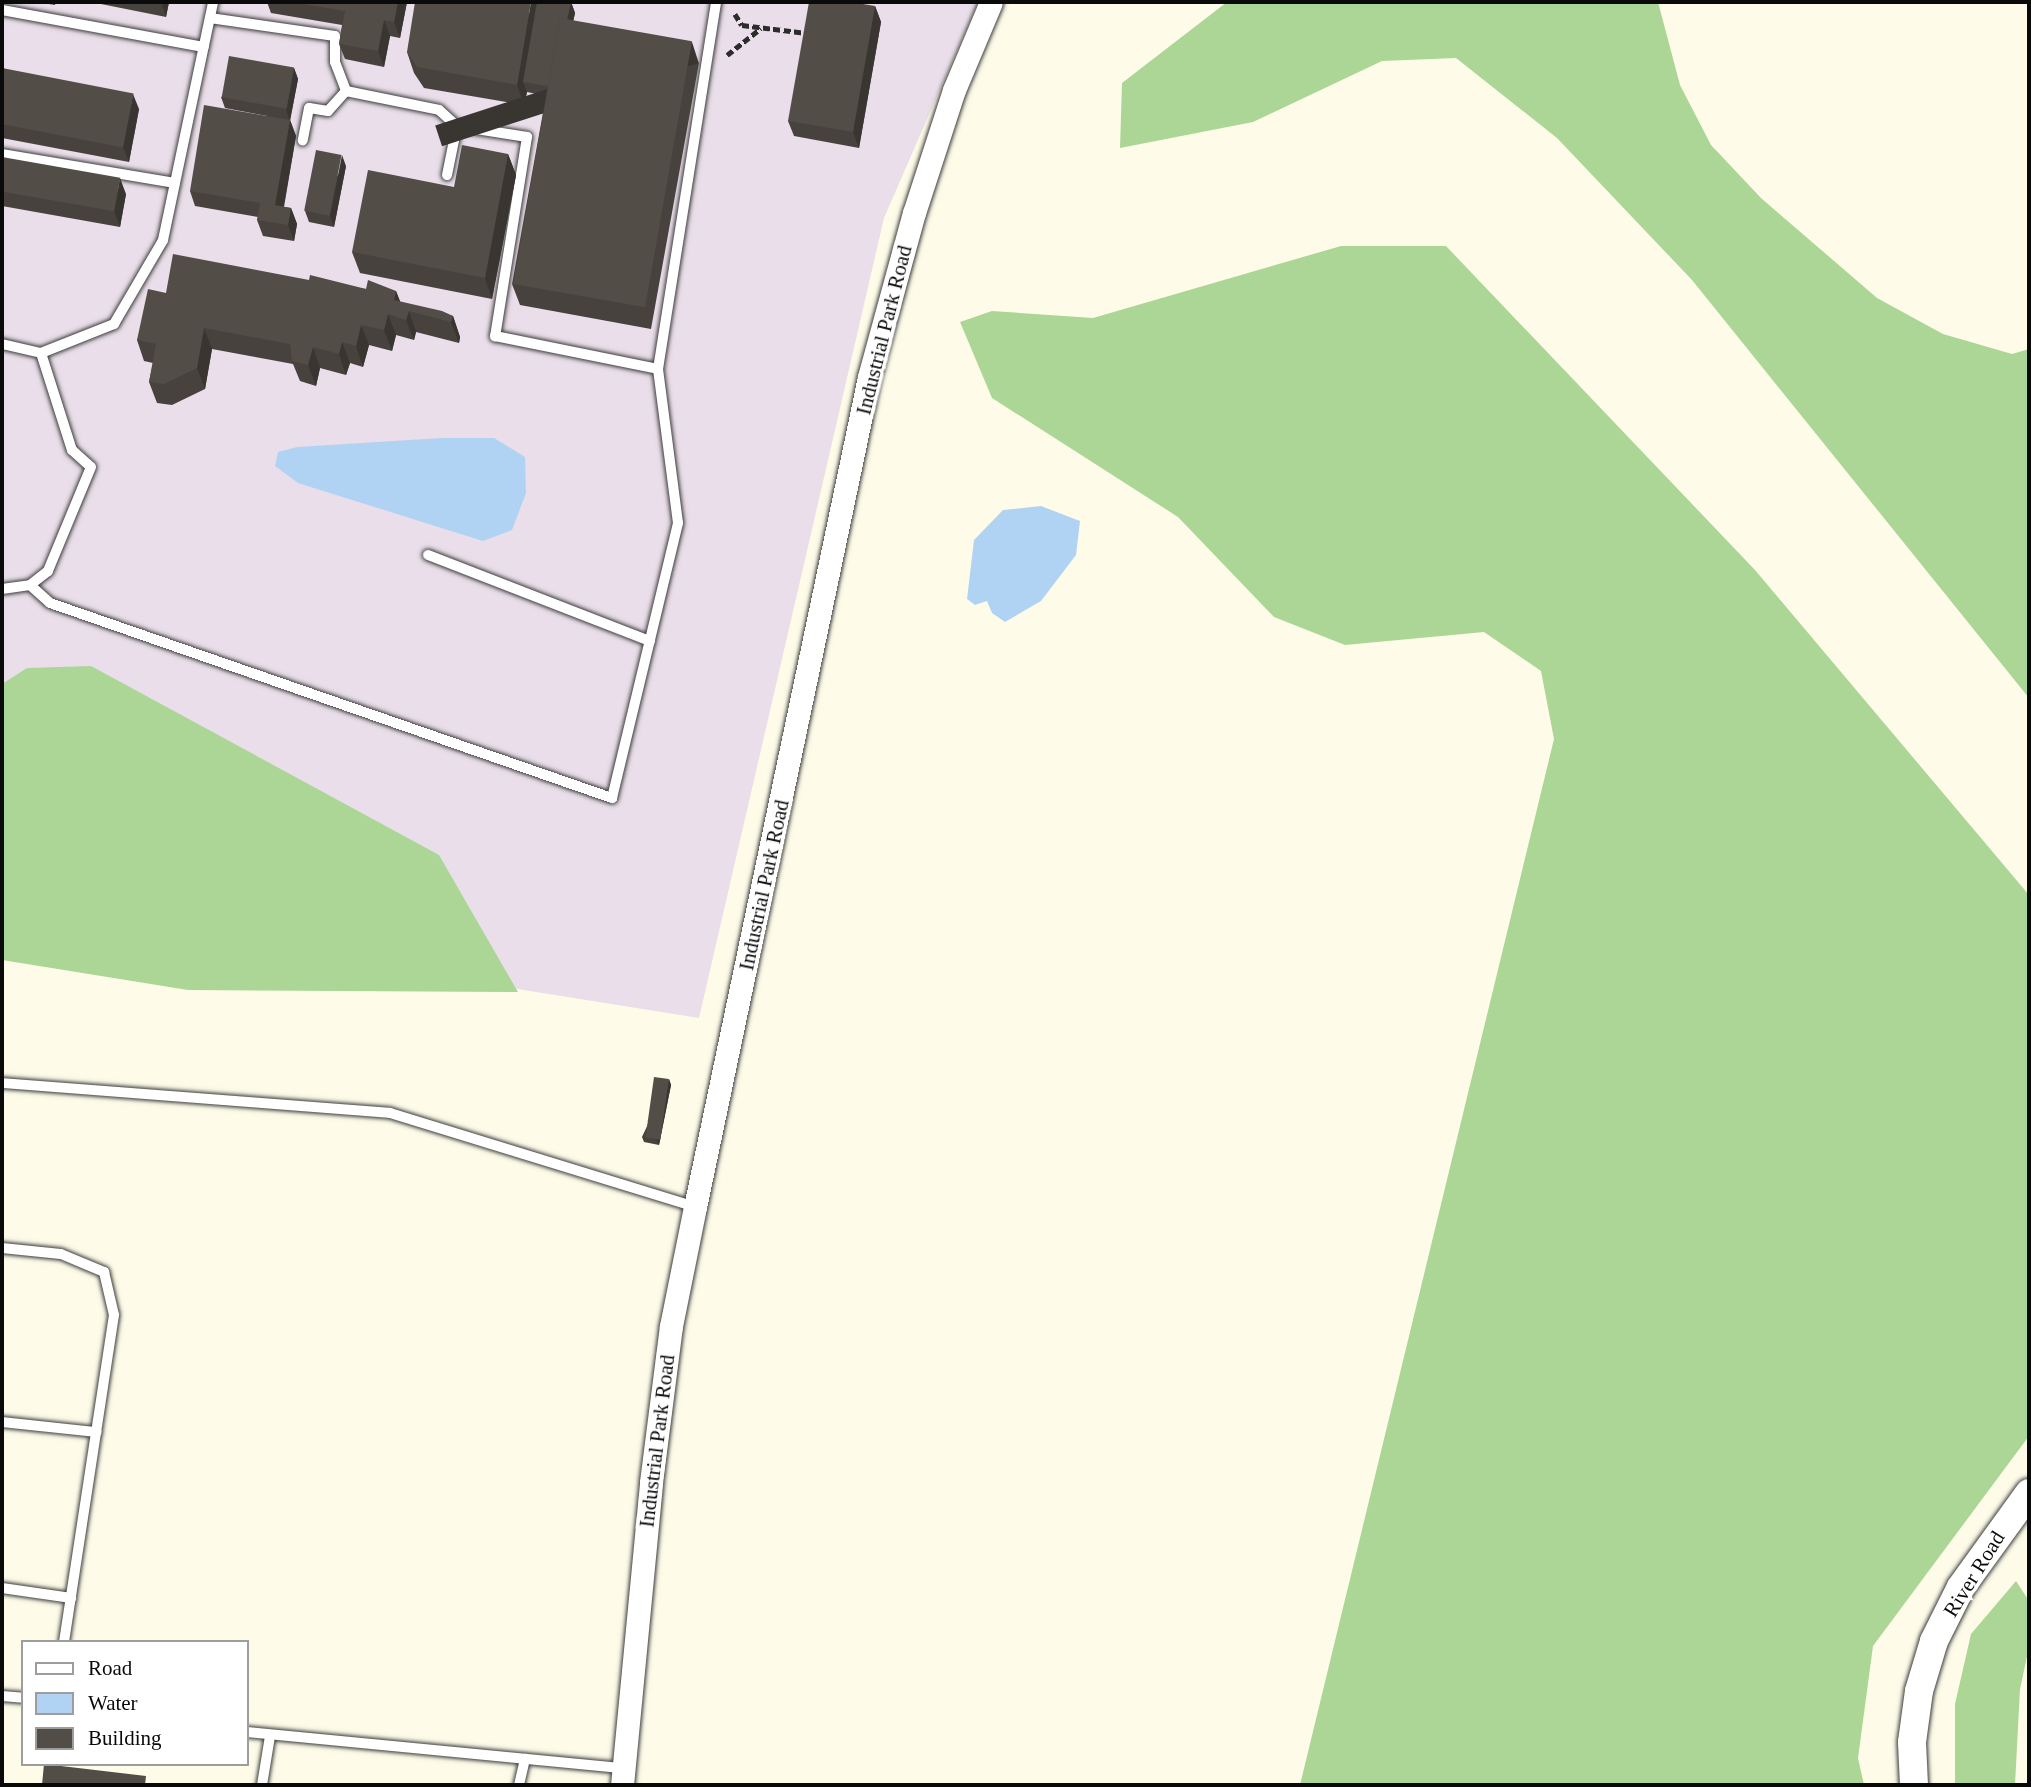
<!DOCTYPE html>
<html>
<head>
<meta charset="utf-8">
<style>
	body { margin:0 }
	#map { position:relative; width:2031px; height:1787px; overflow:hidden; background:#fefce9; font-family:"Times New Roman",serif }
	div>[style] { position:absolute }
	.industrial>* { inset:0; background:#e9dee9 }
	.forest>* { inset:0; background:#abd695 }
	.water>* { inset:0; background:#b0d3f3 }
	.path>* { height:4.5px; margin-top:-2.25px; transform-origin:0; background:repeating-linear-gradient(90deg,#2c2c2c 0 7px,transparent 0 10.5px) }
	.roads { filter:drop-shadow(0 0 2px #3d3d3d) drop-shadow(0 0 2px #3d3d3d) }
	.service>* { height:10px; margin:-5px; padding:0 5px; transform-origin:5px; border-radius:5px; background:#fff }
	.minor>* { height:23px; margin:-11.5px; padding:0 11.5px; transform-origin:11.5px; border-radius:11.5px; background:#fff }
	.tertiary>* { height:28px; margin:-14px; padding:0 14px; transform-origin:14px; border-radius:14px; background:#fff }
	.wall>* { inset:0; background:#47423d }
	.shaded-wall>* { inset:0; background:#393632; transform-origin:0 0 }
	.building>* { inset:0; background:#524d47; transform-origin:0 0 }
	span { translate:-50% -50%; white-space:nowrap; text-align:center; line-height:1.15; -webkit-text-stroke:7px #fff; paint-order:stroke }
	.street-label { font-size:21px; color:#0a0a0a }
	.frame { position:absolute; inset:0; border:4px solid #0a0a0a; pointer-events:none }
	.legend { position:absolute; left:21px; top:1640px; width:228px; height:126px; box-sizing:border-box; background:#fff; border:2px solid #9d9d9d; margin:0; padding:9px 12px; list-style:none; font-size:21px; color:#0a0a0a }
	.legend li { display:flex; align-items:center; gap:14px; height:35px }
	.legend b { width:35px; border:2px solid #9d9d9d }
</style>
</head>
<body>
<div id="map">
	<div class="industrial">
		<i style="clip-path:polygon(2px 2px,978px 2px,884px 218px,699px 1018px,2px 907px)"></i>
	</div>
	<div class="forest">
		<i style="clip-path:polygon(1227px 2px,1658px 2px,1680px 85px,1711px 145px,1761px 198px,1877px 298px,1943px 334px,2012px 354px,2029px 349px,2029px 698px,1692px 280px,1557px 138px,1456px 58px,1382px 61px,1253px 122px,1120px 148px,1122px 83px)"></i>
		<i style="clip-path:polygon(1341px 246px,1446px 246px,1755px 570px,2029px 895px,2029px 1436px,1873px 1646px,1858px 1758px,1864px 1785px,1300px 1785px,1554px 739px,1541px 671px,1484px 632px,1345px 645px,1274px 617px,1178px 517px,992px 398px,960px 322px,992px 311px,1093px 318px)"></i>
		<i style="clip-path:polygon(91px 666px,439px 855px,518px 992px,188px 990px,2px 960px,2px 684px,27px 668px)"></i>
		<i style="clip-path:polygon(2016px 1581px,2029px 1601px,2029px 1647px,2020px 1689px,2015px 1785px,1955px 1785px,1955px 1704px,1971px 1634px)"></i>
	</div>
	<div class="water">
		<i style="clip-path:polygon(441px 438px,494px 438px,525px 457px,526px 493px,512px 530px,483px 541px,298px 483px,275px 466px,278px 452px,297px 447px)"></i>
		<i style="clip-path:polygon(1041px 506px,1080px 521px,1076px 555px,1041px 601px,1005px 622px,992px 613px,987px 601px,975px 605px,967px 599px,974px 540px,1003px 510px)"></i>
	</div>
	<div class="path">
		<i style="left:735px;top:14px;width:13px;rotate:58deg"></i>
		<i style="left:742px;top:25px;width:65px;rotate:7deg"></i>
		<i style="left:727px;top:55px;width:43px;rotate:-38.5deg"></i>
	</div>
	<div class="roads">
		<div class="service">
			<i style="left:2px;top:10px;width:205px;rotate:10.4deg"></i>
			<i style="left:210px;top:18px;width:126px;rotate:8.2deg"></i>
			<i style="left:335px;top:36px;width:26px;rotate:90deg"></i>
			<i style="left:335px;top:62px;width:31px;rotate:69deg"></i>
			<i style="left:346px;top:91px;width:27px;rotate:132deg"></i>
			<i style="left:328px;top:111px;width:19px;rotate:-171deg"></i>
			<i style="left:309px;top:108px;width:33px;rotate:101deg"></i>
			<i style="left:346px;top:91px;width:95px;rotate:11.5deg"></i>
			<i style="left:439px;top:110px;width:24px;rotate:42deg"></i>
			<i style="left:2px;top:154px;width:175px;rotate:9.5deg"></i>
			<i style="left:447px;top:175px;width:50px;rotate:-78.5deg"></i>
			<i style="left:457px;top:126px;width:71px;rotate:8.9deg"></i>
			<i style="left:527px;top:137px;width:202px;rotate:99.1deg"></i>
			<i style="left:495px;top:336px;width:166px;rotate:11.4deg"></i>
			<i style="left:2px;top:344px;width:40px;rotate:13deg"></i>
			<i style="left:41px;top:353px;width:79px;rotate:-21.7deg"></i>
			<i style="left:114px;top:324px;width:97px;rotate:-59.7deg"></i>
			<i style="left:163px;top:240px;width:243px;rotate:-78.1deg"></i>
			<i style="left:41px;top:353px;width:102px;rotate:72.3deg"></i>
			<i style="left:72px;top:450px;width:25px;rotate:42deg"></i>
			<i style="left:91px;top:467px;width:113px;rotate:112.5deg"></i>
			<i style="left:48px;top:571px;width:23px;rotate:142deg"></i>
			<i style="left:30px;top:585px;width:27px;rotate:42deg"></i>
			<i style="left:50px;top:603px;width:595px;rotate:19.14deg"></i>
			<i style="left:612px;top:798px;width:283px;rotate:-76.5deg"></i>
			<i style="left:678px;top:523px;width:155px;rotate:-97.4deg"></i>
			<i style="left:658px;top:369px;width:372px;rotate:-81deg"></i>
			<i style="left:428px;top:555px;width:238px;rotate:21.2deg"></i>
			<i style="left:2px;top:589px;width:28px;rotate:-8deg"></i>
			<i style="left:2px;top:1083px;width:389px;rotate:4.4deg"></i>
			<i style="left:390px;top:1113px;width:319px;rotate:17.1deg"></i>
			<i style="left:2px;top:1248px;width:59px;rotate:5.8deg"></i>
			<i style="left:61px;top:1254px;width:47px;rotate:22.7deg"></i>
			<i style="left:104px;top:1272px;width:44px;rotate:76.9deg"></i>
			<i style="left:114px;top:1315px;width:331px;rotate:98.7deg"></i>
			<i style="left:2px;top:1422px;width:95px;rotate:6.1deg"></i>
			<i style="left:2px;top:1588px;width:70px;rotate:8.2deg"></i>
			<i style="left:2px;top:1696px;width:21px;rotate:5deg"></i>
			<i style="left:247px;top:1732px;width:378px;rotate:5.5deg"></i>
			<i style="left:262px;top:1785px;width:50px;rotate:-80.7deg"></i>
			<i style="left:519px;top:1785px;width:27px;rotate:-77deg"></i>
		</div>
		<div class="minor">
			<i style="left:622px;top:1785px;width:304px;rotate:-84.5deg"></i>
			<i style="left:651px;top:1482px;width:157px;rotate:-82.7deg"></i>
			<i style="left:671px;top:1326px;width:121px;rotate:-78.6deg"></i>
			<i style="left:695px;top:1207px;width:848px;rotate:-78.16deg"></i>
			<i style="left:869px;top:377px;width:170px;rotate:-74.7deg"></i>
			<i style="left:914px;top:213px;width:129px;rotate:-72deg"></i>
			<i style="left:954px;top:90px;width:95px;rotate:-67.2deg"></i>
		</div>
		<div class="tertiary">
			<i style="left:1914px;top:1785px;width:43px;rotate:-92.7deg"></i>
			<i style="left:1912px;top:1742px;width:51px;rotate:-82.2deg"></i>
			<i style="left:1919px;top:1691px;width:52px;rotate:-73.3deg"></i>
			<i style="left:1934px;top:1641px;width:60px;rotate:-63.4deg"></i>
			<i style="left:1961px;top:1587px;width:116px;rotate:-54.1deg"></i>
		</div>
	</div>
	<div class="wall">
		<i style="clip-path:polygon(36px 2px,56px 2px,55px 5px)"></i>
		<i style="clip-path:polygon(91px 2px,169px 2px,166px 17px)"></i>
		<i style="clip-path:polygon(267px 2px,407px 2px,400px 38px,390px 36px,384px 67px,345px 59px,339px 44px,342px 25px,271px 13px)"></i>
		<i style="clip-path:polygon(571px 2px,575px 13px,573px 21px,699px 63px,651px 329px,520px 305px,512px 284px,546px 96px,527px 92px,524px 105px,424px 88px,414px 73px,407px 52px)"></i>
		<i style="clip-path:polygon(875px 6px,881px 22px,859px 148px,794px 136px,788px 121px)"></i>
		<i style="clip-path:polygon(2px 68px,139px 109px,129px 162px,2px 138px)"></i>
		<i style="clip-path:polygon(294px 68px,298px 79px,290px 120px,296px 136px,284px 207px,291px 208px,297px 224px,294px 241px,263px 236px,257px 220px,258px 217px,195px 206px,190px 191px,267px 116px,225px 108px,221px 97px)"></i>
		<i style="clip-path:polygon(508px 154px,516px 175px,492px 299px,360px 273px,352px 252px)"></i>
		<i style="clip-path:polygon(2px 157px,126px 194px,120px 227px,2px 206px)"></i>
		<i style="clip-path:polygon(346px 166px,334px 227px,309px 222px,305px 211px)"></i>
		<i style="clip-path:polygon(309px 280px,366px 289px,396px 291px,400px 302px,453px 316px,460px 337px,459px 343px,416px 332px,414px 340px,396px 335px,392px 351px,369px 345px,363px 367px,350px 363px,346px 375px,320px 368px,316px 386px,300px 381px,293px 364px,212px 349px,205px 389px,172px 405px,157px 403px,149px 382px,153px 363px,144px 361px,137px 340px,166px 293px)"></i>
		<i style="clip-path:polygon(669px 1079px,671px 1085px,659px 1145px,644px 1142px,642px 1137px)"></i>
	</div>
	<div class="shaded-wall">
		<i style="clip-path:polygon(161px 2px,169px 2px,166px 17px)"></i>
		<i style="clip-path:polygon(398px 2px,407px 2px,400px 38px,394px 22px)"></i>
		<i style="clip-path:polygon(531px 2px,545px 2px,523px 82px,527px 92px,524px 105px,517px 85px)"></i>
		<i style="clip-path:polygon(571px 2px,575px 13px,557px 98px,553px 87px)"></i>
		<i style="clip-path:polygon(875px 6px,881px 22px,859px 148px,853px 132px)"></i>
		<i style="clip-path:polygon(384px 20px,390px 36px,384px 67px,378px 51px)"></i>
		<i style="left:692px;top:42px;width:22px;height:270px;rotate:72deg"></i>
		<i style="clip-path:polygon(294px 68px,298px 79px,290px 121px,286px 110px)"></i>
		<i style="clip-path:polygon(133px 94px,139px 109px,129px 162px,123px 147px)"></i>
		<i style="clip-path:polygon(290px 120px,296px 136px,281px 221px,275px 205px)"></i>
		<i style="clip-path:polygon(508px 154px,516px 175px,492px 299px,485px 278px)"></i>
		<i style="clip-path:polygon(342px 155px,346px 166px,334px 227px,330px 216px)"></i>
		<i style="clip-path:polygon(120px 178px,126px 194px,120px 227px,114px 211px)"></i>
		<i style="clip-path:polygon(291px 208px,297px 224px,294px 241px,288px 225px)"></i>
		<i style="clip-path:polygon(396px 291px,404px 311px,394px 300px)"></i>
		<i style="clip-path:polygon(409px 311px,416px 332px,414px 340px,406px 320px)"></i>
		<i style="clip-path:polygon(388px 314px,396px 335px,392px 351px,384px 330px)"></i>
		<i style="clip-path:polygon(453px 316px,460px 337px,459px 343px,451px 322px)"></i>
		<i style="clip-path:polygon(361px 325px,369px 345px,363px 367px,356px 346px)"></i>
		<i style="clip-path:polygon(204px 328px,212px 349px,205px 389px,197px 368px)"></i>
		<i style="clip-path:polygon(342px 342px,350px 363px,346px 375px,339px 354px)"></i>
		<i style="clip-path:polygon(313px 347px,320px 368px,316px 386px,308px 365px)"></i>
		<i style="clip-path:polygon(669px 1079px,671px 1085px,659px 1145px,657px 1140px)"></i>
	</div>
	<div class="building">
		<i style="clip-path:polygon(291px 2px,398px 2px,394px 22px,384px 20px,378px 51px,339px 44px,345px 11px)"></i>
		<i style="clip-path:polygon(415px 2px,531px 2px,517px 85px,417px 67px,407px 52px)"></i>
		<i style="clip-path:polygon(537px 2px,571px 2px,567px 20px,560px 18px,548px 86px,523px 82px)"></i>
		<i style="clip-path:polygon(809px 2px,851px 2px,875px 6px,853px 132px,788px 121px)"></i>
		<i style="left:560px;top:18px;width:134px;height:270px;rotate:10deg"></i>
		<i style="left:229px;top:56px;width:66px;height:42px;rotate:10deg"></i>
		<i style="left:2px;top:68px;width:134px;height:55px;rotate:11deg"></i>
		<i style="clip-path:polygon(204px 105px,290px 120px,275px 205px,291px 208px,288px 225px,257px 220px,260px 203px,190px 191px)"></i>
		<i style="clip-path:polygon(462px 145px,508px 154px,485px 278px,352px 252px,368px 170px,454px 187px)"></i>
		<i style="left:316px;top:150px;width:26px;height:62px;rotate:11deg"></i>
		<i style="left:2px;top:157px;width:120px;height:34px;rotate:10deg"></i>
		<i style="clip-path:polygon(173px 254px,309px 280px,310px 275px,366px 289px,368px 280px,396px 291px,394px 300px,442px 311px,453px 316px,451px 322px,409px 311px,406px 320px,388px 314px,384px 330px,361px 325px,356px 346px,342px 342px,339px 354px,313px 347px,308px 365px,292px 361px,290px 344px,204px 328px,197px 368px,164px 384px,149px 382px,156px 344px,137px 340px,148px 289px,166px 293px)"></i>
		<i style="left:654px;top:1077px;width:15px;height:61px;rotate:8deg"></i>
		<i style="clip-path:polygon(44px 1764px,146px 1776px,145px 1785px,42px 1785px)"></i>
	</div>
	<div class="street-label">
		<span style="left:884px;top:330px;rotate:-76deg">Industrial Park Road</span>
		<span style="left:764px;top:885px;rotate:-78deg">Industrial Park Road</span>
		<span style="left:657px;top:1441px;rotate:-83deg">Industrial Park Road</span>
		<span style="left:1974px;top:1574px;rotate:-58deg">River Road</span>
	</div>
	<div class="frame"></div>
	<ul class="legend">
	<li><b style="height:9px;background:#fff"></b>Road</li>
	<li><b style="height:19px;background:#b0d3f3"></b>Water</li>
	<li><b style="height:19px;background:#524d47"></b>Building</li>
	</ul>
</div>
</body>
</html>
